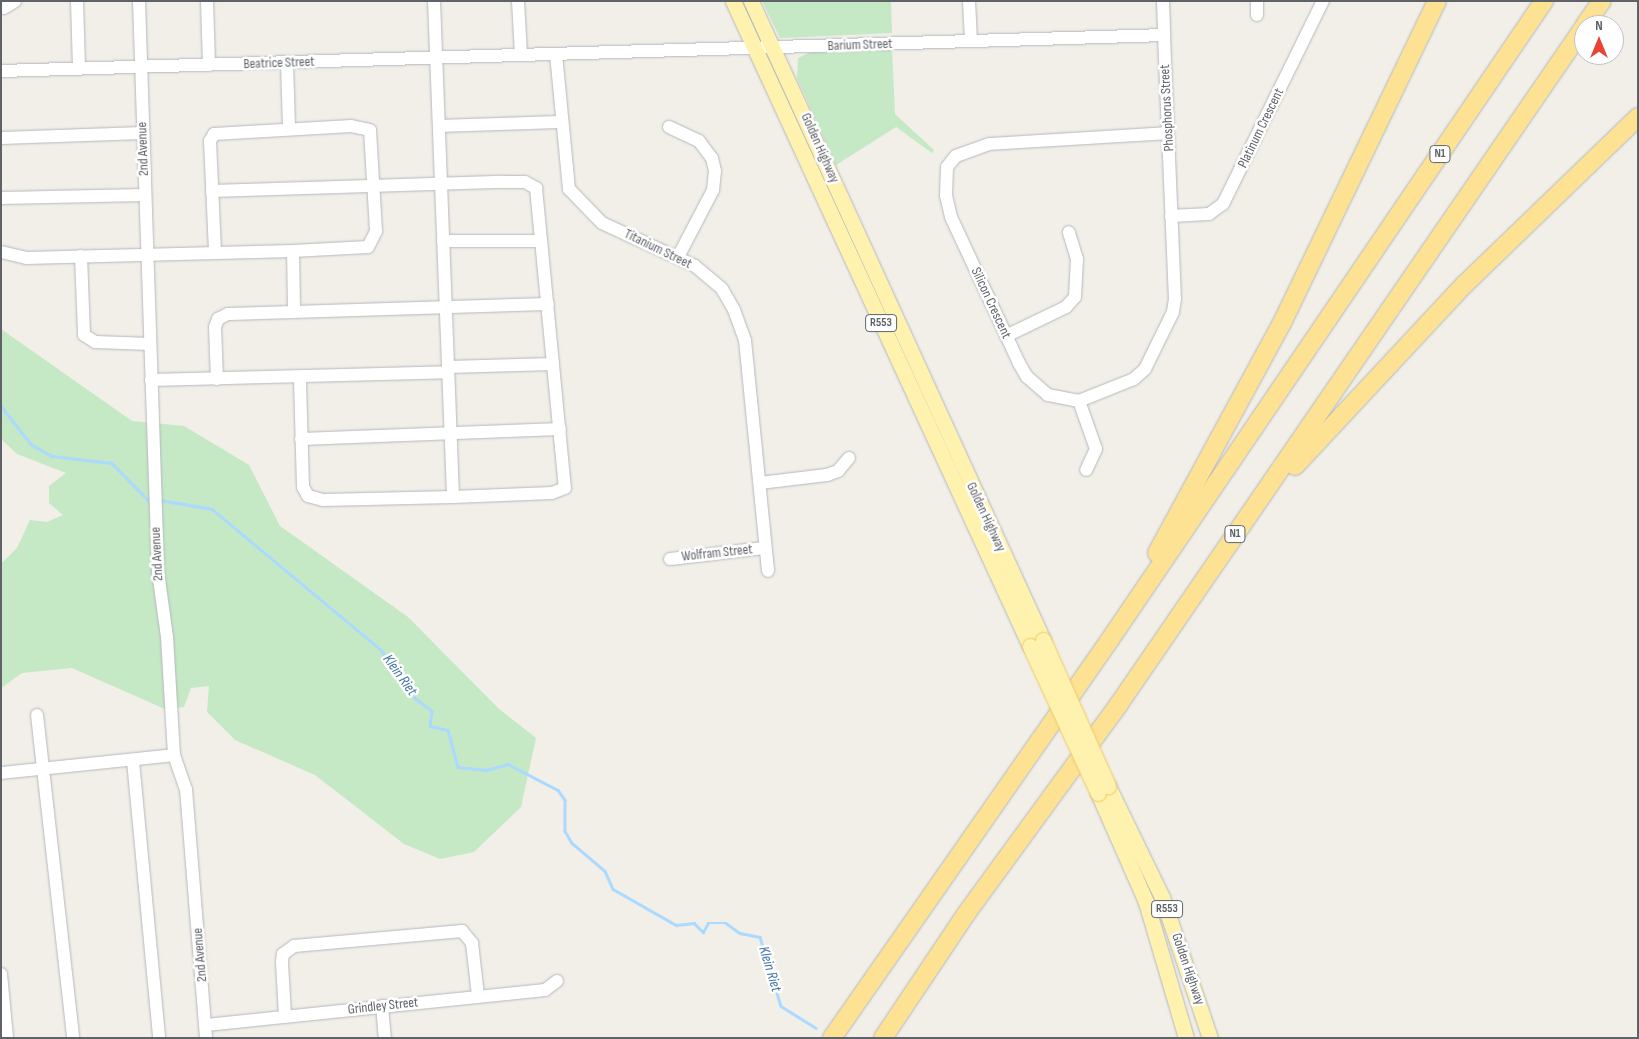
<!DOCTYPE html>
<html>
<head>
<meta charset="utf-8">
<style>
	body { margin:0 }
	#map { position:relative; width:1639px; height:1039px; overflow:hidden; background:#f1efe8; font-family:"Sofia Sans Condensed",sans-serif }
	div>[style] { position:absolute }
	.green>* { inset:0; background:#c5e8c5 }
	.stream>* { height:2.5px; margin:-1.25px; padding:0 1.25px; transform-origin:1.25px; border-radius:1.25px; background:#aadaff }
	.roads { filter:drop-shadow(0 0 1px #b5b8bc) drop-shadow(0 0 1px #b5b8bc) }
	.minor>* { height:12px; margin:-6px; padding:0 6px; transform-origin:6px; border-radius:6px; background:#fff }
	.major>* { height:15px; margin:-7.5px; padding:0 7.5px; transform-origin:7.5px; border-radius:7.5px; background:#fff2af }
	.highway>* { height:18px; margin:-9px; padding:0 9px; transform-origin:9px; border-radius:9px; background:#fde293 }
	.bridges { filter:drop-shadow(0 0 1px #f2c960) drop-shadow(0 0 1px #f2c960) }
	.major-bridge>* { height:15px; margin:-7.5px; padding:0 7.5px; transform-origin:7.5px; border-radius:7.5px; background:#fff2af }
	span { translate:-50% -50%; white-space:nowrap; text-align:center; line-height:1.15; -webkit-text-stroke:5px #fff; paint-order:stroke }
	.shield-label span { padding:1px 4px; background:#fff; border:1px solid; border-radius:4px; -webkit-text-stroke-width:0 }
	.shield-label { font-size:12px; color:#5f6368; font-weight:700 }
	.street-label { font-size:14px; color:#5f6368 }
	.water-label { font-size:15px; color:#4174aa; font-style:italic }
	.frame { position:absolute; inset:0; border:2px solid #5f6368; pointer-events:none }
	.north { position:absolute; left:1574px; top:15px; width:50px; height:50px; box-sizing:border-box; background:#fff; border:1px solid #bfc1c3; border-radius:50%; rotate:0deg; font-size:14px; font-weight:700; line-height:20px; text-align:center; color:#5f6368 }
	.north::after { content:''; display:block; margin:auto; width:18px; height:22px; background:#ea4335; clip-path:polygon(50% 0,100% 100%,50% 72%,0 100%) }
</style>
</head>
<body>
<div id="map">
	<div class="green">
		<i style="clip-path:polygon(762px 1px,891px 1px,892px 33px,780px 38px)"></i>
		<i style="clip-path:polygon(892px 49px,895px 114px,934px 150px,932px 153px,896px 127px,836px 165px,797px 78px,798px 58px,813px 51px)"></i>
		<i style="clip-path:polygon(1px 329px,132px 421px,184px 426px,249px 465px,280px 526px,408px 617px,499px 709px,536px 738px,521px 807px,474px 852px,440px 859px,404px 844px,315px 775px,235px 740px,207px 712px,209px 686px,191px 688px,184px 707px,165px 709px,72px 668px,22px 673px,1px 688px,1px 564px,17px 548px,30px 520px,47px 522px,63px 515px,49px 503px,49px 486px,66px 473px,17px 454px,1px 439px)"></i>
	</div>
	<div class="stream">
		<i style="left:1px;top:406px;width:48px;rotate:51.7deg"></i>
		<i style="left:31px;top:444px;width:24px;rotate:30deg"></i>
		<i style="left:52px;top:456px;width:60px;rotate:6.7deg"></i>
		<i style="left:112px;top:463px;width:52px;rotate:45.8deg"></i>
		<i style="left:160px;top:500px;width:53px;rotate:9.8deg"></i>
		<i style="left:212px;top:509px;width:219px;rotate:39.8deg"></i>
		<i style="left:380px;top:649px;width:48px;rotate:50deg"></i>
		<i style="left:411px;top:686px;width:13px;rotate:72deg"></i>
		<i style="left:415px;top:698px;width:21px;rotate:37deg"></i>
		<i style="left:432px;top:711px;width:15px;rotate:98deg"></i>
		<i style="left:430px;top:726px;width:18px;rotate:13deg"></i>
		<i style="left:448px;top:730px;width:38px;rotate:75deg"></i>
		<i style="left:458px;top:767px;width:28px;rotate:6deg"></i>
		<i style="left:486px;top:770px;width:23px;rotate:-15deg"></i>
		<i style="left:508px;top:764px;width:56px;rotate:27.5deg"></i>
		<i style="left:558px;top:790px;width:12px;rotate:55deg"></i>
		<i style="left:565px;top:800px;width:31px;rotate:90deg"></i>
		<i style="left:565px;top:831px;width:14px;rotate:60deg"></i>
		<i style="left:572px;top:843px;width:43px;rotate:40.3deg"></i>
		<i style="left:605px;top:871px;width:20px;rotate:66deg"></i>
		<i style="left:613px;top:889px;width:73px;rotate:29.7deg"></i>
		<i style="left:676px;top:925px;width:18px;rotate:-6deg"></i>
		<i style="left:694px;top:923px;width:13px;rotate:45deg"></i>
		<i style="left:703px;top:932px;width:10px;rotate:-61deg"></i>
		<i style="left:708px;top:923px;width:18px"></i>
		<i style="left:726px;top:923px;width:17px;rotate:36deg"></i>
		<i style="left:740px;top:933px;width:20px;rotate:11deg"></i>
		<i style="left:760px;top:937px;width:72px;rotate:73.1deg"></i>
		<i style="left:781px;top:1006px;width:41px;rotate:32.2deg"></i>
	</div>
	<div class="roads">
		<div class="minor">
			<i style="left:77px;top:1px;width:68px;rotate:88.3deg"></i>
			<i style="left:139px;top:1px;width:571px;rotate:88.09deg"></i>
			<i style="left:158px;top:572px;width:66px;rotate:82.1deg"></i>
			<i style="left:167px;top:637px;width:118px;rotate:86.6deg"></i>
			<i style="left:174px;top:755px;width:36px;rotate:71deg"></i>
			<i style="left:186px;top:789px;width:250px;rotate:85.4deg"></i>
			<i style="left:207px;top:1px;width:64px;rotate:88.2deg"></i>
			<i style="left:434px;top:1px;width:496px;rotate:87.8deg"></i>
			<i style="left:518px;top:1px;width:54px;rotate:86.8deg"></i>
			<i style="left:969px;top:1px;width:40px;rotate:87.1deg"></i>
			<i style="left:1163px;top:1px;width:34px;rotate:88deg"></i>
			<i style="left:1164px;top:35px;width:98px;rotate:87.7deg"></i>
			<i style="left:1168px;top:133px;width:166px;rotate:87.6deg"></i>
			<i style="left:1175px;top:299px;width:13px;rotate:99deg"></i>
			<i style="left:1173px;top:312px;width:64px;rotate:116.2deg"></i>
			<i style="left:1145px;top:369px;width:15px;rotate:138deg"></i>
			<i style="left:1134px;top:379px;width:59px;rotate:158.2deg"></i>
			<i style="left:1079px;top:401px;width:32px;rotate:-169deg"></i>
			<i style="left:1048px;top:395px;width:28px;rotate:-139deg"></i>
			<i style="left:1027px;top:377px;width:16px;rotate:-120deg"></i>
			<i style="left:1019px;top:363px;width:161px;rotate:-115deg"></i>
			<i style="left:951px;top:217px;width:22px;rotate:-103deg"></i>
			<i style="left:946px;top:196px;width:29px;rotate:-88deg"></i>
			<i style="left:947px;top:167px;width:14px;rotate:-51deg"></i>
			<i style="left:956px;top:156px;width:35px;rotate:-20deg"></i>
			<i style="left:989px;top:144px;width:179px;rotate:-3.5deg"></i>
			<i style="left:1257px;top:1px;width:14px;rotate:90deg"></i>
			<i style="left:4px;top:8px;width:13px;rotate:-32deg"></i>
			<i style="left:556px;top:54px;width:136px;rotate:84.5deg"></i>
			<i style="left:569px;top:189px;width:47px;rotate:45.9deg"></i>
			<i style="left:602px;top:223px;width:102px;rotate:24.8deg"></i>
			<i style="left:695px;top:266px;width:35px;rotate:40deg"></i>
			<i style="left:722px;top:289px;width:24px;rotate:60deg"></i>
			<i style="left:734px;top:310px;width:32px;rotate:70deg"></i>
			<i style="left:745px;top:340px;width:232px;rotate:84.3deg"></i>
			<i style="left:287px;top:63px;width:65px;rotate:88.2deg"></i>
			<i style="left:1px;top:71px;width:1164px;rotate:-1.77deg"></i>
			<i style="left:439px;top:126px;width:120px;rotate:-1.9deg"></i>
			<i style="left:669px;top:127px;width:33px;rotate:25deg"></i>
			<i style="left:699px;top:141px;width:21px;rotate:53deg"></i>
			<i style="left:712px;top:158px;width:13px;rotate:77deg"></i>
			<i style="left:715px;top:171px;width:19px;rotate:96deg"></i>
			<i style="left:713px;top:190px;width:76px;rotate:117.6deg"></i>
			<i style="left:1px;top:138px;width:142px;rotate:-2deg"></i>
			<i style="left:212px;top:191px;width:291px;rotate:-1.8deg"></i>
			<i style="left:503px;top:182px;width:22px"></i>
			<i style="left:525px;top:182px;width:13px;rotate:29deg"></i>
			<i style="left:536px;top:188px;width:301px;rotate:84.5deg"></i>
			<i style="left:565px;top:488px;width:14px;rotate:159deg"></i>
			<i style="left:552px;top:493px;width:99px;rotate:177.7deg"></i>
			<i style="left:453px;top:497px;width:130px;rotate:178.7deg"></i>
			<i style="left:323px;top:500px;width:16px;rotate:-165deg"></i>
			<i style="left:308px;top:496px;width:10px;rotate:-119deg"></i>
			<i style="left:303px;top:487px;width:110px;rotate:-91.6deg"></i>
			<i style="left:1px;top:198px;width:144px;rotate:-1.2deg"></i>
			<i style="left:1171px;top:216px;width:38px;rotate:-3deg"></i>
			<i style="left:1209px;top:214px;width:17px;rotate:-36deg"></i>
			<i style="left:1223px;top:204px;width:226px;rotate:-63.8deg"></i>
			<i style="left:443px;top:241px;width:97px"></i>
			<i style="left:293px;top:251px;width:60px;rotate:89deg"></i>
			<i style="left:1px;top:252px;width:26px;rotate:13deg"></i>
			<i style="left:26px;top:258px;width:267px;rotate:-1.5deg"></i>
			<i style="left:293px;top:251px;width:75px;rotate:-3.1deg"></i>
			<i style="left:368px;top:247px;width:18px;rotate:-63deg"></i>
			<i style="left:376px;top:231px;width:101px;rotate:-93.4deg"></i>
			<i style="left:370px;top:130px;width:19px;rotate:-168deg"></i>
			<i style="left:351px;top:126px;width:137px;rotate:176.7deg"></i>
			<i style="left:214px;top:134px;width:8px;rotate:120deg"></i>
			<i style="left:210px;top:141px;width:111px;rotate:87.4deg"></i>
			<i style="left:81px;top:256px;width:79px;rotate:87.8deg"></i>
			<i style="left:84px;top:335px;width:13px;rotate:32deg"></i>
			<i style="left:95px;top:342px;width:55px;rotate:2.1deg"></i>
			<i style="left:1006px;top:336px;width:67px;rotate:-25.8deg"></i>
			<i style="left:1066px;top:307px;width:13px;rotate:-48deg"></i>
			<i style="left:1075px;top:297px;width:38px;rotate:-87deg"></i>
			<i style="left:1077px;top:259px;width:28px;rotate:-107deg"></i>
			<i style="left:448px;top:367px;width:105px;rotate:-1.6deg"></i>
			<i style="left:217px;top:379px;width:52px;rotate:-92.2deg"></i>
			<i style="left:215px;top:327px;width:9px;rotate:-69deg"></i>
			<i style="left:218px;top:319px;width:11px;rotate:-27deg"></i>
			<i style="left:228px;top:314px;width:320px;rotate:-1.8deg"></i>
			<i style="left:151px;top:380px;width:297px;rotate:-1.5deg"></i>
			<i style="left:1079px;top:401px;width:51px;rotate:70.5deg"></i>
			<i style="left:1096px;top:449px;width:23px;rotate:115deg"></i>
			<i style="left:301px;top:439px;width:259px;rotate:-2.2deg"></i>
			<i style="left:760px;top:483px;width:67px;rotate:-6.8deg"></i>
			<i style="left:827px;top:475px;width:12px;rotate:-20deg"></i>
			<i style="left:838px;top:471px;width:17px;rotate:-50deg"></i>
			<i style="left:670px;top:559px;width:95px;rotate:-6.7deg"></i>
			<i style="left:37px;top:715px;width:325px;rotate:83.6deg"></i>
			<i style="left:133px;top:761px;width:278px;rotate:84.6deg"></i>
			<i style="left:1px;top:773px;width:174px;rotate:-5.9deg"></i>
			<i style="left:1px;top:974px;width:64px;rotate:84.6deg"></i>
			<i style="left:382px;top:1006px;width:32px;rotate:85deg"></i>
			<i style="left:285px;top:1016px;width:54px;rotate:-93.2deg"></i>
			<i style="left:282px;top:962px;width:8px;rotate:-83deg"></i>
			<i style="left:283px;top:954px;width:14px;rotate:-36deg"></i>
			<i style="left:294px;top:946px;width:169px;rotate:-5.1deg"></i>
			<i style="left:462px;top:931px;width:16px;rotate:50deg"></i>
			<i style="left:472px;top:943px;width:53px;rotate:83.5deg"></i>
			<i style="left:206px;top:1025px;width:341px;rotate:-5.9deg"></i>
			<i style="left:545px;top:990px;width:15px;rotate:-37deg"></i>
		</div>
		<div class="major">
			<i style="left:733px;top:1px;width:710px;rotate:65.28deg"></i>
			<i style="left:751px;top:1px;width:703px;rotate:65.44deg"></i>
			<i style="left:1108px;top:786px;width:123px;rotate:64.1deg"></i>
			<i style="left:1162px;top:897px;width:149px;rotate:71.2deg"></i>
			<i style="left:1098px;top:793px;width:119px;rotate:66.2deg"></i>
			<i style="left:1146px;top:902px;width:142px;rotate:73.6deg"></i>
		</div>
		<div class="highway">
			<i style="left:1585px;top:25px;width:29px;rotate:-55deg"></i>
			<i style="left:1295px;top:466px;width:248px;rotate:-47deg"></i>
			<i style="left:1464px;top:285px;width:242px;rotate:-44deg"></i>
			<i style="left:1157px;top:553px;width:262px;rotate:-61.5deg"></i>
			<i style="left:1282px;top:323px;width:357px;rotate:-64.3deg"></i>
			<i style="left:832px;top:1038px;width:484px;rotate:-55.1deg"></i>
			<i style="left:1109px;top:641px;width:774px;rotate:-55.8deg"></i>
			<i style="left:883px;top:1038px;width:149px;rotate:-56.2deg"></i>
			<i style="left:966px;top:914px;width:260px;rotate:-53.9deg"></i>
			<i style="left:1119px;top:704px;width:821px;rotate:-55.52deg"></i>
		</div>
	</div>
	<div class="bridges">
		<div class="major-bridge">
			<i style="left:1043px;top:640px;width:160px;rotate:66deg"></i>
			<i style="left:1030px;top:646px;width:162px;rotate:65.2deg"></i>
		</div>
	</div>
	<div class="shield-label">
		<span style="left:1440px;top:154px">N1</span>
		<span style="left:881px;top:323px">R553</span>
		<span style="left:1235px;top:534px">N1</span>
		<span style="left:1167px;top:909px">R553</span>
	</div>
	<div class="street-label">
		<span style="left:860px;top:45px;rotate:-2deg">Barium Street</span>
		<span style="left:279px;top:63px;rotate:-2deg">Beatrice Street</span>
		<span style="left:1167px;top:108px;rotate:-93deg">Phosphorus Street</span>
		<span style="left:1261px;top:128px;rotate:-64deg">Platinum Crescent</span>
		<span style="left:820px;top:148px;rotate:66deg">Golden Highway</span>
		<span style="left:143px;top:149px;rotate:-92deg">2nd Avenue</span>
		<span style="left:658px;top:249px;rotate:26deg">Titanium Street</span>
		<span style="left:991px;top:303px;rotate:65deg">Silicon Crescent</span>
		<span style="left:986px;top:517px;rotate:65deg">Golden Highway</span>
		<span style="left:717px;top:553px;rotate:-6deg">Wolfram Street</span>
		<span style="left:157px;top:554px;rotate:-93deg">2nd Avenue</span>
		<span style="left:200px;top:955px;rotate:-95deg">2nd Avenue</span>
		<span style="left:1188px;top:969px;rotate:71deg">Golden Highway</span>
		<span style="left:383px;top:1006px;rotate:-6deg">Grindley Street</span>
	</div>
	<div class="water-label">
		<span style="left:400px;top:675px;rotate:54deg">Klein Riet</span>
		<span style="left:770px;top:969px;rotate:73deg">Klein Riet</span>
	</div>
	<div class="frame"></div>
	<div class="north">N</div>
</div>
</body>
</html>
